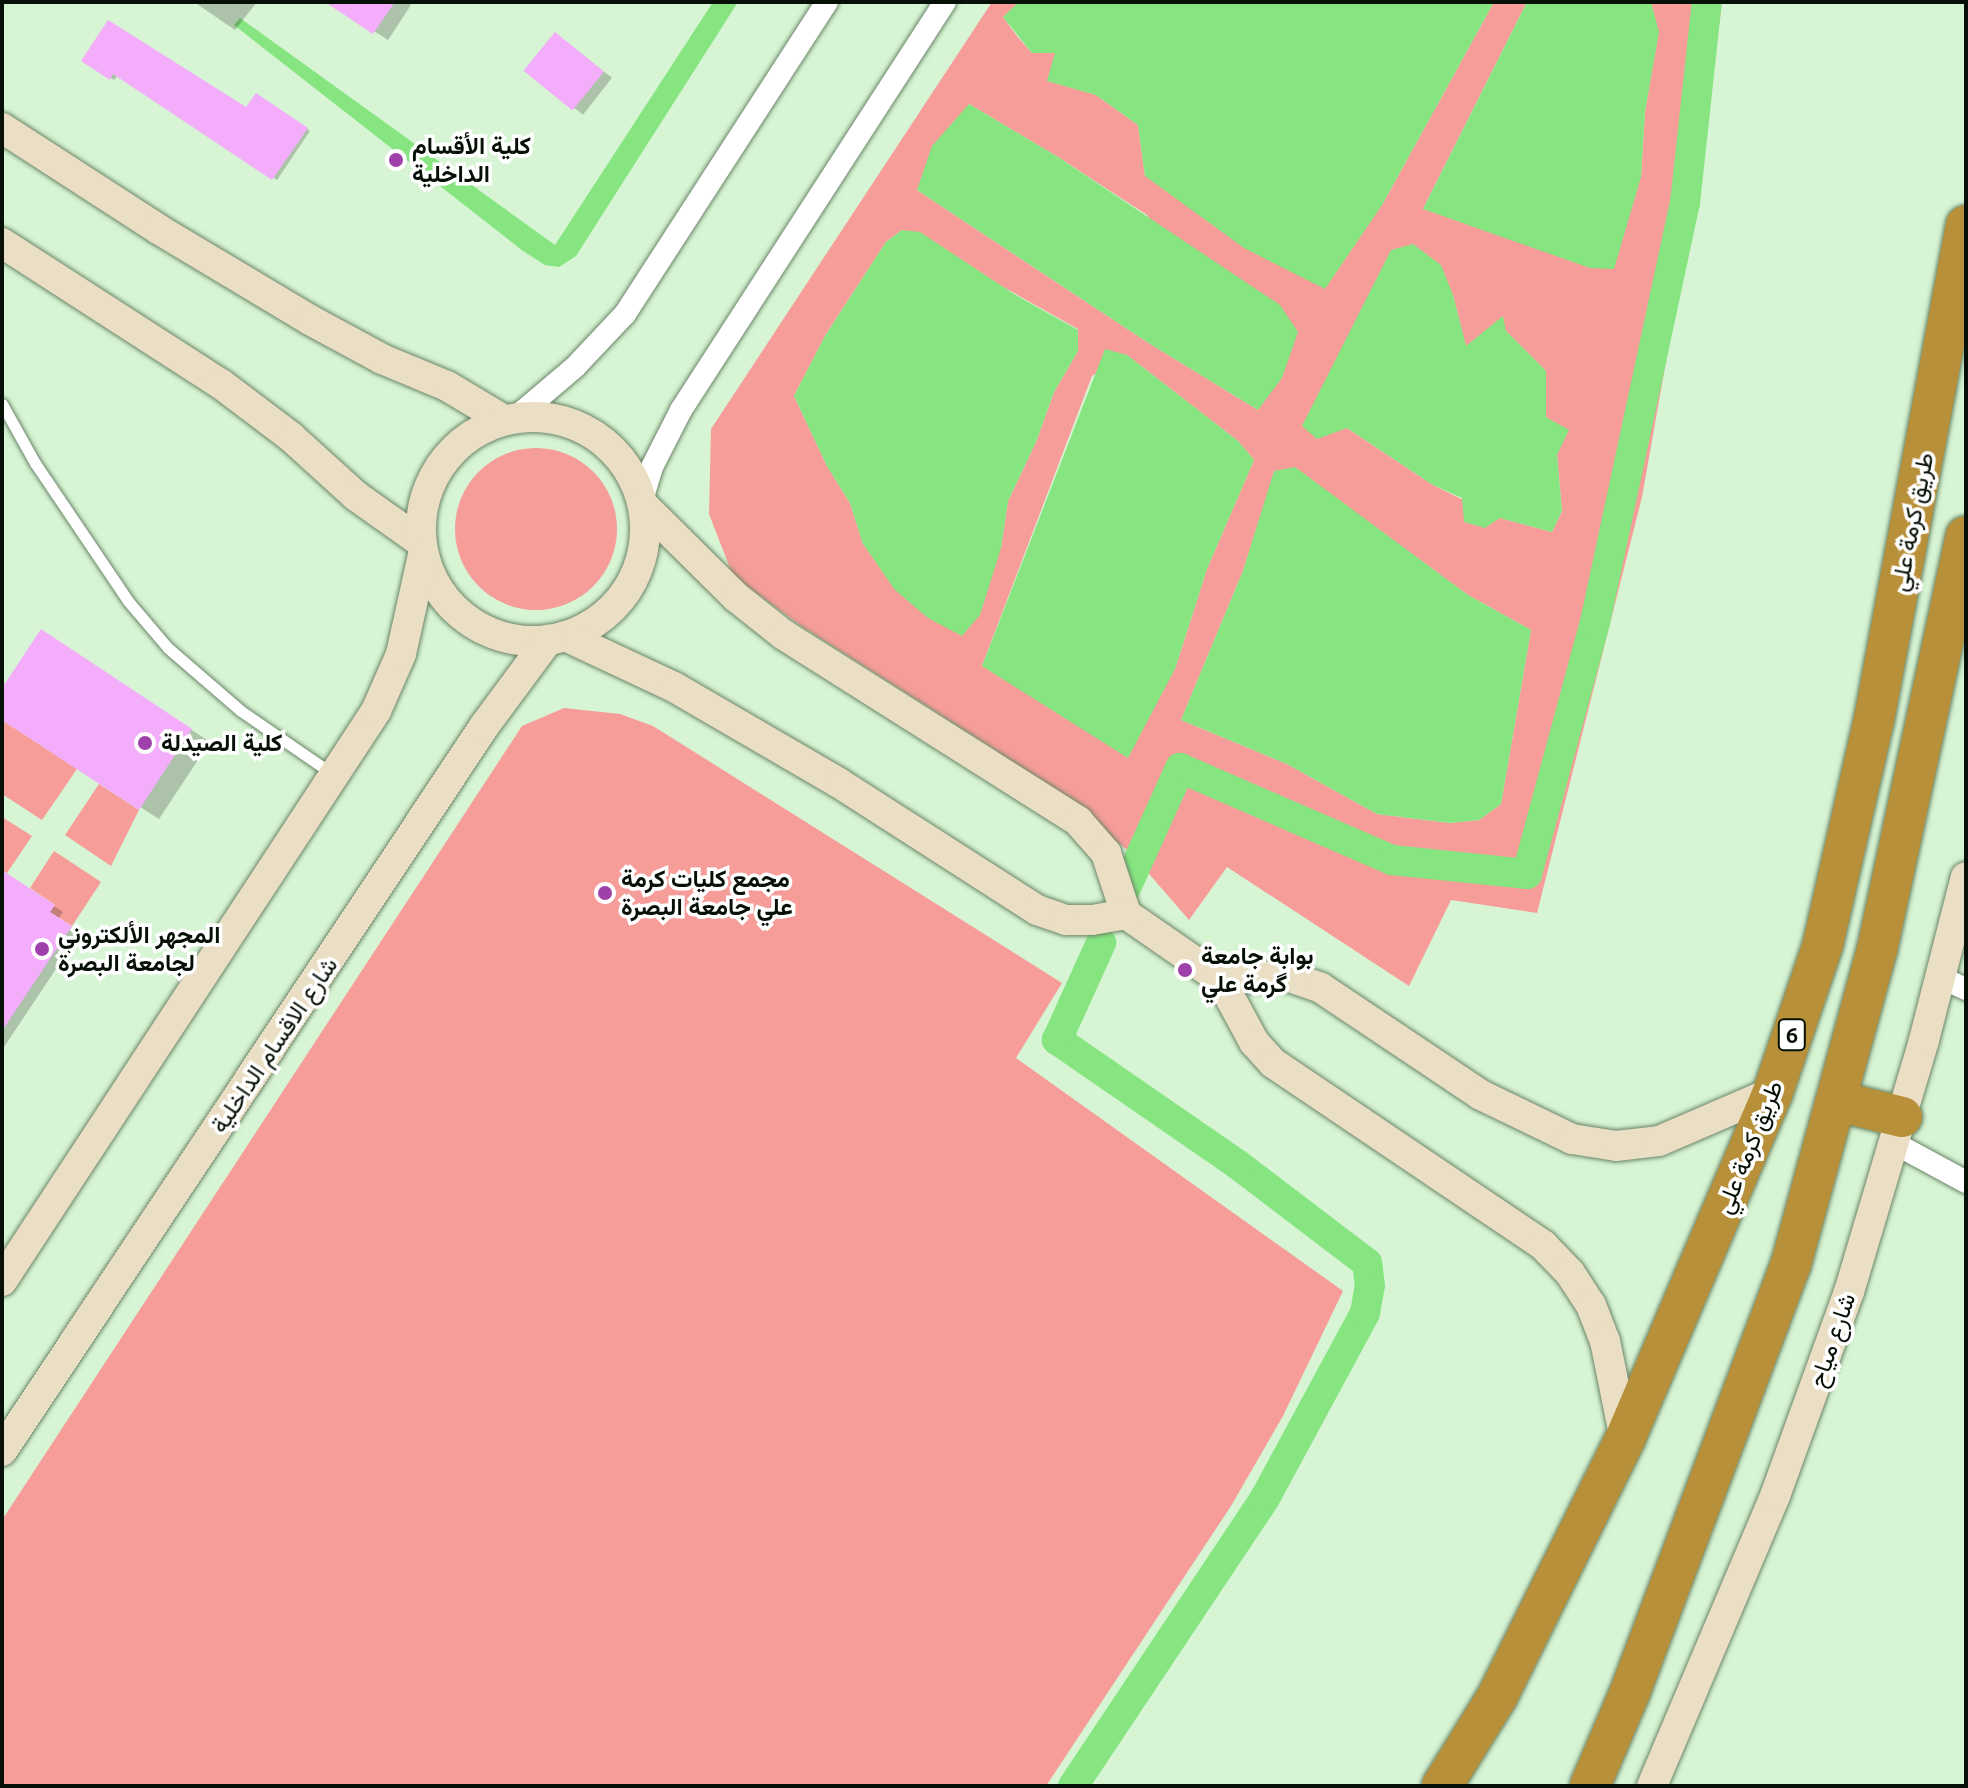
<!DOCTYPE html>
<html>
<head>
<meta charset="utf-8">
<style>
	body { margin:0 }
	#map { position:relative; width:1968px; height:1788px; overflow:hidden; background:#d7f4d4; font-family:Ubuntu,Vazirmatn,sans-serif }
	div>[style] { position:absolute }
	.green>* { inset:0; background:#f69d99 }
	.round { border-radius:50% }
	.water>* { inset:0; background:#86e581 }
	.shadow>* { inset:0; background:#0003; transform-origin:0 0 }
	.canal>* { height:30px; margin:-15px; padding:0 15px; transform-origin:15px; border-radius:15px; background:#86e581 }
	.building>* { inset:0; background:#f3adfb; transform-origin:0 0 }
	.roads { filter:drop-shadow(0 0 2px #6a8568) drop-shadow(0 0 2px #6a8568) }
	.lane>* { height:11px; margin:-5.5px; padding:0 5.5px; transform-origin:5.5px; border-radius:5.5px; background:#fff }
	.street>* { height:22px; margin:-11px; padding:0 11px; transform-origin:11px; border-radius:11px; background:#fff }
	.secondary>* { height:30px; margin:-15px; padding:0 15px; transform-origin:15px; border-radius:15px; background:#eadec4 }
	.secondary>.ring { margin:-15px; padding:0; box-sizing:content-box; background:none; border:30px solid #eadec4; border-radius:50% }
	.highway>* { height:40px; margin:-20px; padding:0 20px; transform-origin:20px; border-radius:20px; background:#b9903a }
	.dots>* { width:22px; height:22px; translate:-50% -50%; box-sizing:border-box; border:4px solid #fff; border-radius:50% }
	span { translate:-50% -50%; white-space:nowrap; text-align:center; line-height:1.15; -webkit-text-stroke:7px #fff; paint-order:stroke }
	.shield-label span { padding:2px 6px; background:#fff; border:2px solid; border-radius:6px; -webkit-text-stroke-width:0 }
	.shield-label { font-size:22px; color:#071006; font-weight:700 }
	.poi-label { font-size:24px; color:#071006; font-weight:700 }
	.left { translate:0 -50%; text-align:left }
	.street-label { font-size:24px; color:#071006 }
	.frame { position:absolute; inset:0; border:4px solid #071006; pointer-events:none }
</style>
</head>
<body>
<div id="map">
	<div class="green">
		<i style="clip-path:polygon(evenodd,992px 2px,1019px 2px,1003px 17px,1017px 36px,1032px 53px,1056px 52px,1048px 81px,1096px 95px,1138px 125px,1145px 176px,1382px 205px,1494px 2px,1527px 2px,1423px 209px,1641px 177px,1645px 112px,1658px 32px,1651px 2px,1722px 2px,1705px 141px,1642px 497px,1537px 913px,1451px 900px,1409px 986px,1227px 867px,1189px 920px,1130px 852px,997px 751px,801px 626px,733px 576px,709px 514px,711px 429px,992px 2px,969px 104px,1058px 157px,1147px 215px,1258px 410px,1147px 342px,917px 190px,969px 104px,992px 2px,902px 230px,1078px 329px,1078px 351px,1054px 392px,1036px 442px,1008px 501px,1001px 548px,863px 544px,850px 503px,827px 466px,794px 396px,825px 336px,886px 242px,902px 230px,992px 2px,1453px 295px,1466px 347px,1506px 331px,1546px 371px,1546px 417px,1557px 455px,1562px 511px,1552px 532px,1500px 518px,1433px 485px,1347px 428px,1302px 426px,1322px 391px,1453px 295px,992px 2px,1127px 355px,1238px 441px,1254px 460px,1207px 569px,1175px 669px,982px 666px,1092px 376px,1127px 355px,992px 2px,1275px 471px,1393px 540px,1468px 595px,1531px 630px,1501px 804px,1479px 820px,1450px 823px,1377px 814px,1287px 764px,1181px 720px,1243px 571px,1275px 471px)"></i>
		<i class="round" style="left:455px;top:448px;width:162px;height:162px"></i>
		<i style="clip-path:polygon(564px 708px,620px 714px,653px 726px,1062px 983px,1016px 1058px,1343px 1291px,1283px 1416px,1231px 1506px,1046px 1786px,2px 1786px,2px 1520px,522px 726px)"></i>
		<i style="clip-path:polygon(2px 720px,77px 769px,42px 820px,2px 794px)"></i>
		<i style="clip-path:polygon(99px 784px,139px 810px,111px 866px,65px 835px)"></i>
		<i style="clip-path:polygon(2px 817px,32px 836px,7px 873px,2px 870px)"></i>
		<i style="clip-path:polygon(54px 851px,101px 882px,72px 926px,50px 912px,55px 905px,30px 888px)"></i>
	</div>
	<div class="water">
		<i style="clip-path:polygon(713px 2px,738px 2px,576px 256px,559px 267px,545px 265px,523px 251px,234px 25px,240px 18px,555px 245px)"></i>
		<i style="clip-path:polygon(1019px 2px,1494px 2px,1382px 205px,1325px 289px,1244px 248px,1145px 176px,1138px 125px,1096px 95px,1047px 81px,1055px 53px,1032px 53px,1003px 17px)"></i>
		<i style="clip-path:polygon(1527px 2px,1651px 2px,1659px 32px,1645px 112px,1641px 177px,1614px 269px,1590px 268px,1423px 209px)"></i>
		<i style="clip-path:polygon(969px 104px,1058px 157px,1280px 305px,1298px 332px,1282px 378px,1258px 410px,1147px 342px,917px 190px,932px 146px)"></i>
		<i style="clip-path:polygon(902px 230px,920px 232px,1014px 294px,1078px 330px,1078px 351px,1054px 392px,1036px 442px,1008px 501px,1001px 548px,980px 615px,962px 636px,928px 618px,895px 590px,863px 544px,850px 503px,827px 466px,794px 396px,825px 336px,886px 242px)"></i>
		<i style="clip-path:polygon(1413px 244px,1441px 265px,1453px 295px,1466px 346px,1503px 316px,1506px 331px,1546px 371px,1546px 417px,1569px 430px,1557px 455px,1562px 511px,1552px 532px,1500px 518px,1485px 528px,1464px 522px,1462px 498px,1433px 485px,1347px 428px,1317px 439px,1302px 426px,1391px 250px)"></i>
		<i style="clip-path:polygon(1105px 349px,1127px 355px,1238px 441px,1254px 460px,1207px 569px,1175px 669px,1128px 758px,982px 666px)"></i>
		<i style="clip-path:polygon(1295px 467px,1468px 595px,1531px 630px,1501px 804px,1479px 820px,1450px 823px,1377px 814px,1287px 764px,1181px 720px,1243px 571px,1274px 471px)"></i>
	</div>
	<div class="shadow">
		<i style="clip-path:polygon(194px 2px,257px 2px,235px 30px)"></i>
		<i style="clip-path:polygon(329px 2px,407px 2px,411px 5px,388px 40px)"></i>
		<i style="left:556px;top:34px;width:71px;height:47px;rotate:38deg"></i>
		<i style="clip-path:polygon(84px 61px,247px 110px,257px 96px,310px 131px,277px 180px,118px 75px,114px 80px)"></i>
		<i style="clip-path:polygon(60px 643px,210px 742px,159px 819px,2px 718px,2px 691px)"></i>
		<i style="clip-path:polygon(2px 871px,63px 912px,58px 919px,80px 933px,2px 1050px)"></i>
	</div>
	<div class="canal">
		<i style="left:1125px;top:890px;width:134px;rotate:-65.7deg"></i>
		<i style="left:1180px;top:768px;width:231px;rotate:23.5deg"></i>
		<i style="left:1392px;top:860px;width:136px;rotate:5.9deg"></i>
		<i style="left:1527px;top:874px;width:261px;rotate:-74.9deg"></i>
		<i style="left:1595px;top:622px;width:429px;rotate:-77.9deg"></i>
		<i style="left:1685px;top:203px;width:202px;rotate:-83.8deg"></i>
		<i style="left:1073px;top:1786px;width:346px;rotate:-56.3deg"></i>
		<i style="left:1265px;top:1498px;width:210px;rotate:-61.6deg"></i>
		<i style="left:1365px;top:1313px;width:27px;rotate:-80deg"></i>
		<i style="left:1370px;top:1286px;width:23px;rotate:-97deg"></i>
		<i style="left:1367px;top:1263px;width:163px;rotate:-142.7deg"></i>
		<i style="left:1237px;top:1164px;width:219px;rotate:-145.4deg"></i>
		<i style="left:1057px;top:1040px;width:107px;rotate:-65.6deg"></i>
	</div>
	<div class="building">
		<i style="clip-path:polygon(325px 2px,395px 2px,373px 34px)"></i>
		<i style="clip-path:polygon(108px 20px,246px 107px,256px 93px,308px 128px,272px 180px,113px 74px,110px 80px,81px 61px)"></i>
		<i style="left:555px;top:32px;width:63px;height:50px;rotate:39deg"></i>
		<i style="clip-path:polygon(41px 629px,192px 729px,139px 810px,2px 720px,2px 688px)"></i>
		<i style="clip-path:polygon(2px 870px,55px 905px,50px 912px,72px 926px,2px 1031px)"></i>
	</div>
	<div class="roads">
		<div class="lane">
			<i style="left:2px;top:404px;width:68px;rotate:60.8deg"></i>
			<i style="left:35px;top:463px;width:166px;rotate:56deg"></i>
			<i style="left:128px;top:601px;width:62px;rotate:49.6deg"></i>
			<i style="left:168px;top:648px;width:96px;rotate:40.8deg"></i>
			<i style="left:241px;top:711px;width:113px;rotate:34.5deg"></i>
		</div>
		<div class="street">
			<i style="left:515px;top:418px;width:79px;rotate:-40.4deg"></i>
			<i style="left:575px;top:367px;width:73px;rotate:-46.7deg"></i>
			<i style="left:625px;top:314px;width:372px;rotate:-57.1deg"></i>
			<i style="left:642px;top:500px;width:34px;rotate:-73deg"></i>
			<i style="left:652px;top:467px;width:64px;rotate:-63deg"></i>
			<i style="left:681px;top:410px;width:486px;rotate:-57.1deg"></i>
			<i style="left:1940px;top:977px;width:29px;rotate:25deg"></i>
			<i style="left:1894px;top:1143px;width:82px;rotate:28.4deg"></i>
		</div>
		<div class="secondary">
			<i style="left:2px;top:128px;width:186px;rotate:32.9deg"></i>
			<i style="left:158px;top:229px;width:177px;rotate:30.9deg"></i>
			<i style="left:310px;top:320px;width:82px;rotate:28.4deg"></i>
			<i style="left:382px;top:359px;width:70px;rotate:22.6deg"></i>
			<i style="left:447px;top:386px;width:66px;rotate:30.8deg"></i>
			<i style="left:2px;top:243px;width:260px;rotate:32.8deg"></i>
			<i style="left:221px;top:384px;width:88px;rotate:37.1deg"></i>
			<i style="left:291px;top:437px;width:88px;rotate:42.2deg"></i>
			<i style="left:356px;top:496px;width:80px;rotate:35.3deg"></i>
			<i class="ring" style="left:421px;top:417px;width:194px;height:194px"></i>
			<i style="left:643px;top:505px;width:131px;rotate:44.7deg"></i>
			<i style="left:736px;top:597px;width:61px;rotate:38.4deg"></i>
			<i style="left:784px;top:635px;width:348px;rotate:32.3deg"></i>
			<i style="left:1078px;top:821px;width:43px;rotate:48.8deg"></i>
			<i style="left:1106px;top:853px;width:64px;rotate:71.8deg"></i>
			<i style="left:1126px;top:914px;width:114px;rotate:34.7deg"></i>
			<i style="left:1220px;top:979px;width:72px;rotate:61.6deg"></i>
			<i style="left:1254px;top:1042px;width:28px;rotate:48deg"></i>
			<i style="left:1273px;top:1063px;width:326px;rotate:34deg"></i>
			<i style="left:1543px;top:1245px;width:39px;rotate:46deg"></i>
			<i style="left:1570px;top:1273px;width:38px;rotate:57deg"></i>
			<i style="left:1591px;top:1305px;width:39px;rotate:69deg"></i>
			<i style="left:1605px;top:1341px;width:100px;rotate:78.5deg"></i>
			<i style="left:565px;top:636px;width:120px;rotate:25.1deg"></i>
			<i style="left:674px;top:687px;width:191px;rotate:30.2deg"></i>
			<i style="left:839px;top:783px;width:235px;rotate:32.7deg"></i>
			<i style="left:1037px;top:910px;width:31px;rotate:19deg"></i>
			<i style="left:1066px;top:920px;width:26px"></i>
			<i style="left:1092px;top:920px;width:35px;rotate:-10deg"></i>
			<i style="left:1220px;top:979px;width:67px;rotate:-2.6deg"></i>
			<i style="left:1287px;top:976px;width:36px;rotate:19deg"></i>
			<i style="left:1321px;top:988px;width:192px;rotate:33.8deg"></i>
			<i style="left:1481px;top:1095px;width:101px;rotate:25.8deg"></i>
			<i style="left:1572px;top:1139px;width:45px;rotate:9deg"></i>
			<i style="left:1616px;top:1146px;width:43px;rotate:-6.6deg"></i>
			<i style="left:1659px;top:1141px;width:124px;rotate:-23.3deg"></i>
			<i style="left:2px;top:1281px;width:682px;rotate:-56.73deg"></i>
			<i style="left:376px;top:711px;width:62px;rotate:-66.3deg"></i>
			<i style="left:401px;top:654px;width:101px;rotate:-77.5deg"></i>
			<i style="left:2px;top:1451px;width:872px;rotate:-56.36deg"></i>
			<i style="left:485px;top:725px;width:106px;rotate:-53.5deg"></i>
			<i style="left:1652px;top:1786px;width:315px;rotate:-67deg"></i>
			<i style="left:1775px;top:1496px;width:217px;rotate:-70.1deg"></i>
			<i style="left:1849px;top:1292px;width:263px;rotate:-73.4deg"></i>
			<i style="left:1924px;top:1040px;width:168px;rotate:-75.6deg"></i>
		</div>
		<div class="highway">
			<i style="left:1837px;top:1101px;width:67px;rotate:13.8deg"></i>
			<i style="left:1442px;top:1786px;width:105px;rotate:-58.3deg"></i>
			<i style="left:1497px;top:1697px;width:288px;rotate:-63.6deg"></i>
			<i style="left:1625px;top:1439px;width:377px;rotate:-66.9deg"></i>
			<i style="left:1773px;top:1092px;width:156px;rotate:-71.3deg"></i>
			<i style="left:1823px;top:944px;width:230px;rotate:-77.2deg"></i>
			<i style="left:1874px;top:720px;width:503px;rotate:-79.47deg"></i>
			<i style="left:1590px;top:1786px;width:102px;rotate:-66.9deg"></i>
			<i style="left:1630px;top:1692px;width:457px;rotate:-69.4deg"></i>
			<i style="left:1791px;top:1264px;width:326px;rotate:-74.7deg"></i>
			<i style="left:1877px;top:950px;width:423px;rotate:-77.9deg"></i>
		</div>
	</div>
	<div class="dots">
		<i style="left:396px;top:160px;background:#9e41aa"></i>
		<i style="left:145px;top:743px;background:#9e41aa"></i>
		<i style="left:605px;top:893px;background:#9e41aa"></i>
		<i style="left:42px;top:949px;background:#9e41aa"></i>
		<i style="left:1185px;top:970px;background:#9e41aa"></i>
	</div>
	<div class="shield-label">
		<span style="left:1792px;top:1035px">6</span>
	</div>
	<div class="poi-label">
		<span class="left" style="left:412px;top:160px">كلية الأقسام<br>الداخلية</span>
		<span class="left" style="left:161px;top:743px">كلية الصيدلة</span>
		<span class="left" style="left:621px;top:893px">مجمع كليات كرمة<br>علي جامعة البصرة</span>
		<span class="left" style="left:58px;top:949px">المجهر الألكتروني<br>لجامعة البصرة</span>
		<span class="left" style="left:1201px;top:970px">بوابة جامعة<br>گرمة علي</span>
	</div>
	<div class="street-label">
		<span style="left:1912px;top:522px;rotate:-79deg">طريق كرمة علي</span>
		<span style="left:274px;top:1045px;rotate:-56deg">شارع الاقسام الداخلية</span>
		<span style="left:1749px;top:1147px;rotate:-68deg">طريق كرمة علي</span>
		<span style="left:1832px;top:1340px;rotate:-71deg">شارع مياح</span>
	</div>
	<div class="frame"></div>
</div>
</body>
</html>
